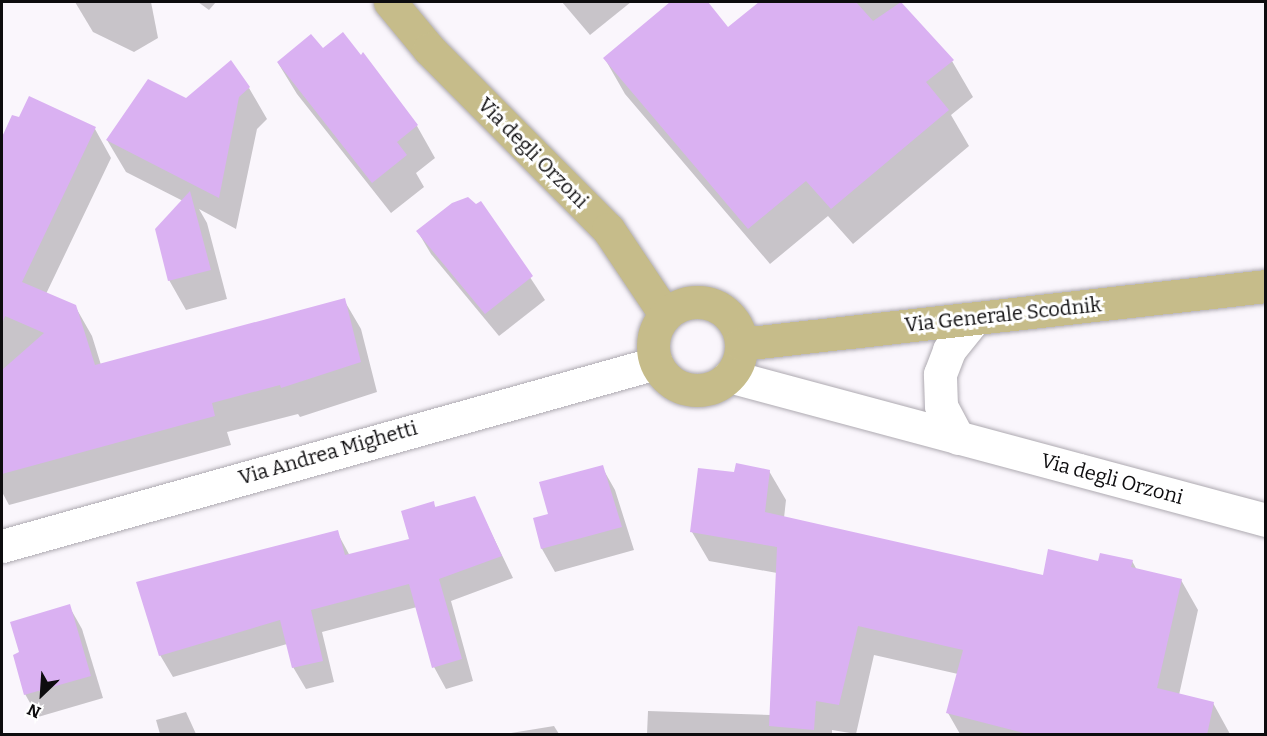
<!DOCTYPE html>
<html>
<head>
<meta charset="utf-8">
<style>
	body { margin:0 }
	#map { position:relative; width:1267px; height:736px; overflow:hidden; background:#faf6fc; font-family:Bitter,serif }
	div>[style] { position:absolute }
	.shadow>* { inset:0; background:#0003 }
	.building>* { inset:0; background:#dab1f2 }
	.roads { filter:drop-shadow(0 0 2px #aeaab1) drop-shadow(0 0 2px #aeaab1) }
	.minor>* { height:33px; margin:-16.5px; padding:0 16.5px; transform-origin:16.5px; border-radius:16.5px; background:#fff }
	.major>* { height:33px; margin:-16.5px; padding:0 16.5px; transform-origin:16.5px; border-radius:16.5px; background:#c6bc8a }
	.major>.ring { margin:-16.5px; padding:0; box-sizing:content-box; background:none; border:33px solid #c6bc8a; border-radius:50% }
	span { translate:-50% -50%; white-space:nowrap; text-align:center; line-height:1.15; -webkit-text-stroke:6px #fff; paint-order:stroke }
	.street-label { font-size:20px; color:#0d0c0e }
	.frame { position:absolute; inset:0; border:3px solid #0d0c0e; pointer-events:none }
	.north { position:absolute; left:12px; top:664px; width:60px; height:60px; -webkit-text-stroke:4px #fff; paint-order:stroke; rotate:205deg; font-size:16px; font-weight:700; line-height:24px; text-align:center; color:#0d0c0e }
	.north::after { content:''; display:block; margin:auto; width:21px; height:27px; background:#0d0c0e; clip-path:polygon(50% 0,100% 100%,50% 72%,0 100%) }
</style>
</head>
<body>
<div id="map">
	<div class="shadow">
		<i style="clip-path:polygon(75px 2px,151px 2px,158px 38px,134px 52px,93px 32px)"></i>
		<i style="clip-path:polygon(198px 2px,216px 2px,209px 10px)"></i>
		<i style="clip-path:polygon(562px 2px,631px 2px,590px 35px)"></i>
		<i style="clip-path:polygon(673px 2px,707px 2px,728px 29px,761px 2px,899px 2px,952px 61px,973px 97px,951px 115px,969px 146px,853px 244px,828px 216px,770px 264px,625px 94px,605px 59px)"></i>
		<i style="clip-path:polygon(278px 63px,417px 126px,435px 158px,416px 173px,424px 187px,391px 213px,297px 94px)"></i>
		<i style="clip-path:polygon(249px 88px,267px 119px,257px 129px,236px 229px,199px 209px,207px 223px,227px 299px,186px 310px,169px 280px,183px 201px,126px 172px,107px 140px,186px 100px)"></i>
		<i style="clip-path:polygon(13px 117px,95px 129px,111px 158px,46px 294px,75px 306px,92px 336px,101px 365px,344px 300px,361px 329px,377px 392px,300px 417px,298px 414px,227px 432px,231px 445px,9px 505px,2px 492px,2px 140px)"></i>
		<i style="clip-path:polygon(481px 203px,545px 300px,499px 336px,431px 254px,418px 232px)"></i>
		<i style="clip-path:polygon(602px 467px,615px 490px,634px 550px,555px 572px,542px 549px,535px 519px,550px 515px)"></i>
		<i style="clip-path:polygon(769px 471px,786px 500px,784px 518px,1044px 577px,1099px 563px,1132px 561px,1137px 570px,1181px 580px,1198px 610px,1179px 695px,1213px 703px,1230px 734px,960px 734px,948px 713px,958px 674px,874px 655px,856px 734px,832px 730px,832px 734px,647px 734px,648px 711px,771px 715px,777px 573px,709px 561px,692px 532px,735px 474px)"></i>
		<i style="clip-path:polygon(474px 497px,513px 578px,451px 601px,473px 681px,446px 689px,434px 667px,417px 607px,322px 632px,334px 682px,306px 689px,293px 667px,287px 644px,173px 677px,160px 655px,337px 532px,350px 556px,411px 540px,433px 503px,436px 508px)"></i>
		<i style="clip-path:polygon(69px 606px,82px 629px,103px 698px,38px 717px,25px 694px)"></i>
		<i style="clip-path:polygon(186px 712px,196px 734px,160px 734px,156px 720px)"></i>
		<i style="clip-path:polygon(554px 726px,559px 734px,505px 734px)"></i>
	</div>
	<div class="building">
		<i style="clip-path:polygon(670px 2px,708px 2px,728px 27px,759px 2px,856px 2px,873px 21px,901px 2px,954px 60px,926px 82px,949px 110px,831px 209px,806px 181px,748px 229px,603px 58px)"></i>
		<i style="clip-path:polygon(343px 32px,361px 55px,363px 52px,418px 125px,397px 142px,407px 155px,372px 183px,277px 62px,311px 34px,323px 48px)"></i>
		<i style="clip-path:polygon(231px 60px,250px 87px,239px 97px,219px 198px,106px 140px,148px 79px,186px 98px)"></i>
		<i style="clip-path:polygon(29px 96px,96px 127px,22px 282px,76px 305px,95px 365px,345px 298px,361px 362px,281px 388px,280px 385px,212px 403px,215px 416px,2px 474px,2px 370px,44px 333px,5px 316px,2px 324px,2px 137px,12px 115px,19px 117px)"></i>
		<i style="clip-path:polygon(190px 191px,211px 270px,168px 281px,155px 229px)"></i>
		<i style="clip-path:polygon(468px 197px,476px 204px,481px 201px,533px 276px,485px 314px,416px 231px,452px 203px)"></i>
		<i style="clip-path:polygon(736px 463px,770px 470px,765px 512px,1043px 575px,1048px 549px,1098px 561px,1100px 553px,1133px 560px,1131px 567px,1182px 579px,1157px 688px,1214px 702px,1207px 735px,1032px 735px,946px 713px,963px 650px,858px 626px,839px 705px,816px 701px,814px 730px,769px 726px,777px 547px,690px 532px,698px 468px,734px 472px)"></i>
		<i style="clip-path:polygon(603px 465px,622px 527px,541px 549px,533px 518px,548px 514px,539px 482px)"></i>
		<i style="clip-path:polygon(475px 496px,502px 556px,439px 579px,462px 659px,432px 668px,409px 584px,311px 610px,323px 661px,292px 668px,280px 620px,159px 656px,136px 582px,338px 530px,345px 555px,409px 539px,401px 511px,434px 501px,435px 507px)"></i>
		<i style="clip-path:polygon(70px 604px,91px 676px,24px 695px,13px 655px,19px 652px,10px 622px)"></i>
	</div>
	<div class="roads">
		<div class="minor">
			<i style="left:729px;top:376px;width:556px;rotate:15.01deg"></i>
			<i style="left:958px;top:438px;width:36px;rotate:-118deg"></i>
			<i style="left:941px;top:406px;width:32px;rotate:-92deg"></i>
			<i style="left:940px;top:374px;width:26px;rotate:-69deg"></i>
			<i style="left:949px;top:350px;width:40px;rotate:-51deg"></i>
			<i style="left:2px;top:546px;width:679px;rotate:-15.63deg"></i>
		</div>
		<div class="major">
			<i style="left:390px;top:2px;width:61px;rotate:50.3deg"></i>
			<i style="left:429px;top:49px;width:254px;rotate:45.2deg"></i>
			<i style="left:608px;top:229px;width:102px;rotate:56.2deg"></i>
			<i class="ring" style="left:653px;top:302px;width:55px;height:55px"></i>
			<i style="left:741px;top:344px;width:528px;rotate:-6.3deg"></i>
		</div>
	</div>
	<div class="street-label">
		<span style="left:533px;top:153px;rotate:45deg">Via degli Orzoni</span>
		<span style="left:1003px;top:315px;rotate:-6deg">Via Generale Scodnik</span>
		<span style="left:328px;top:453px;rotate:-16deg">Via Andrea Mighetti</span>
		<span style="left:1112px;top:479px;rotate:15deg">Via degli Orzoni</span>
	</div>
	<div class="frame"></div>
	<div class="north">N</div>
</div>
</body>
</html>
